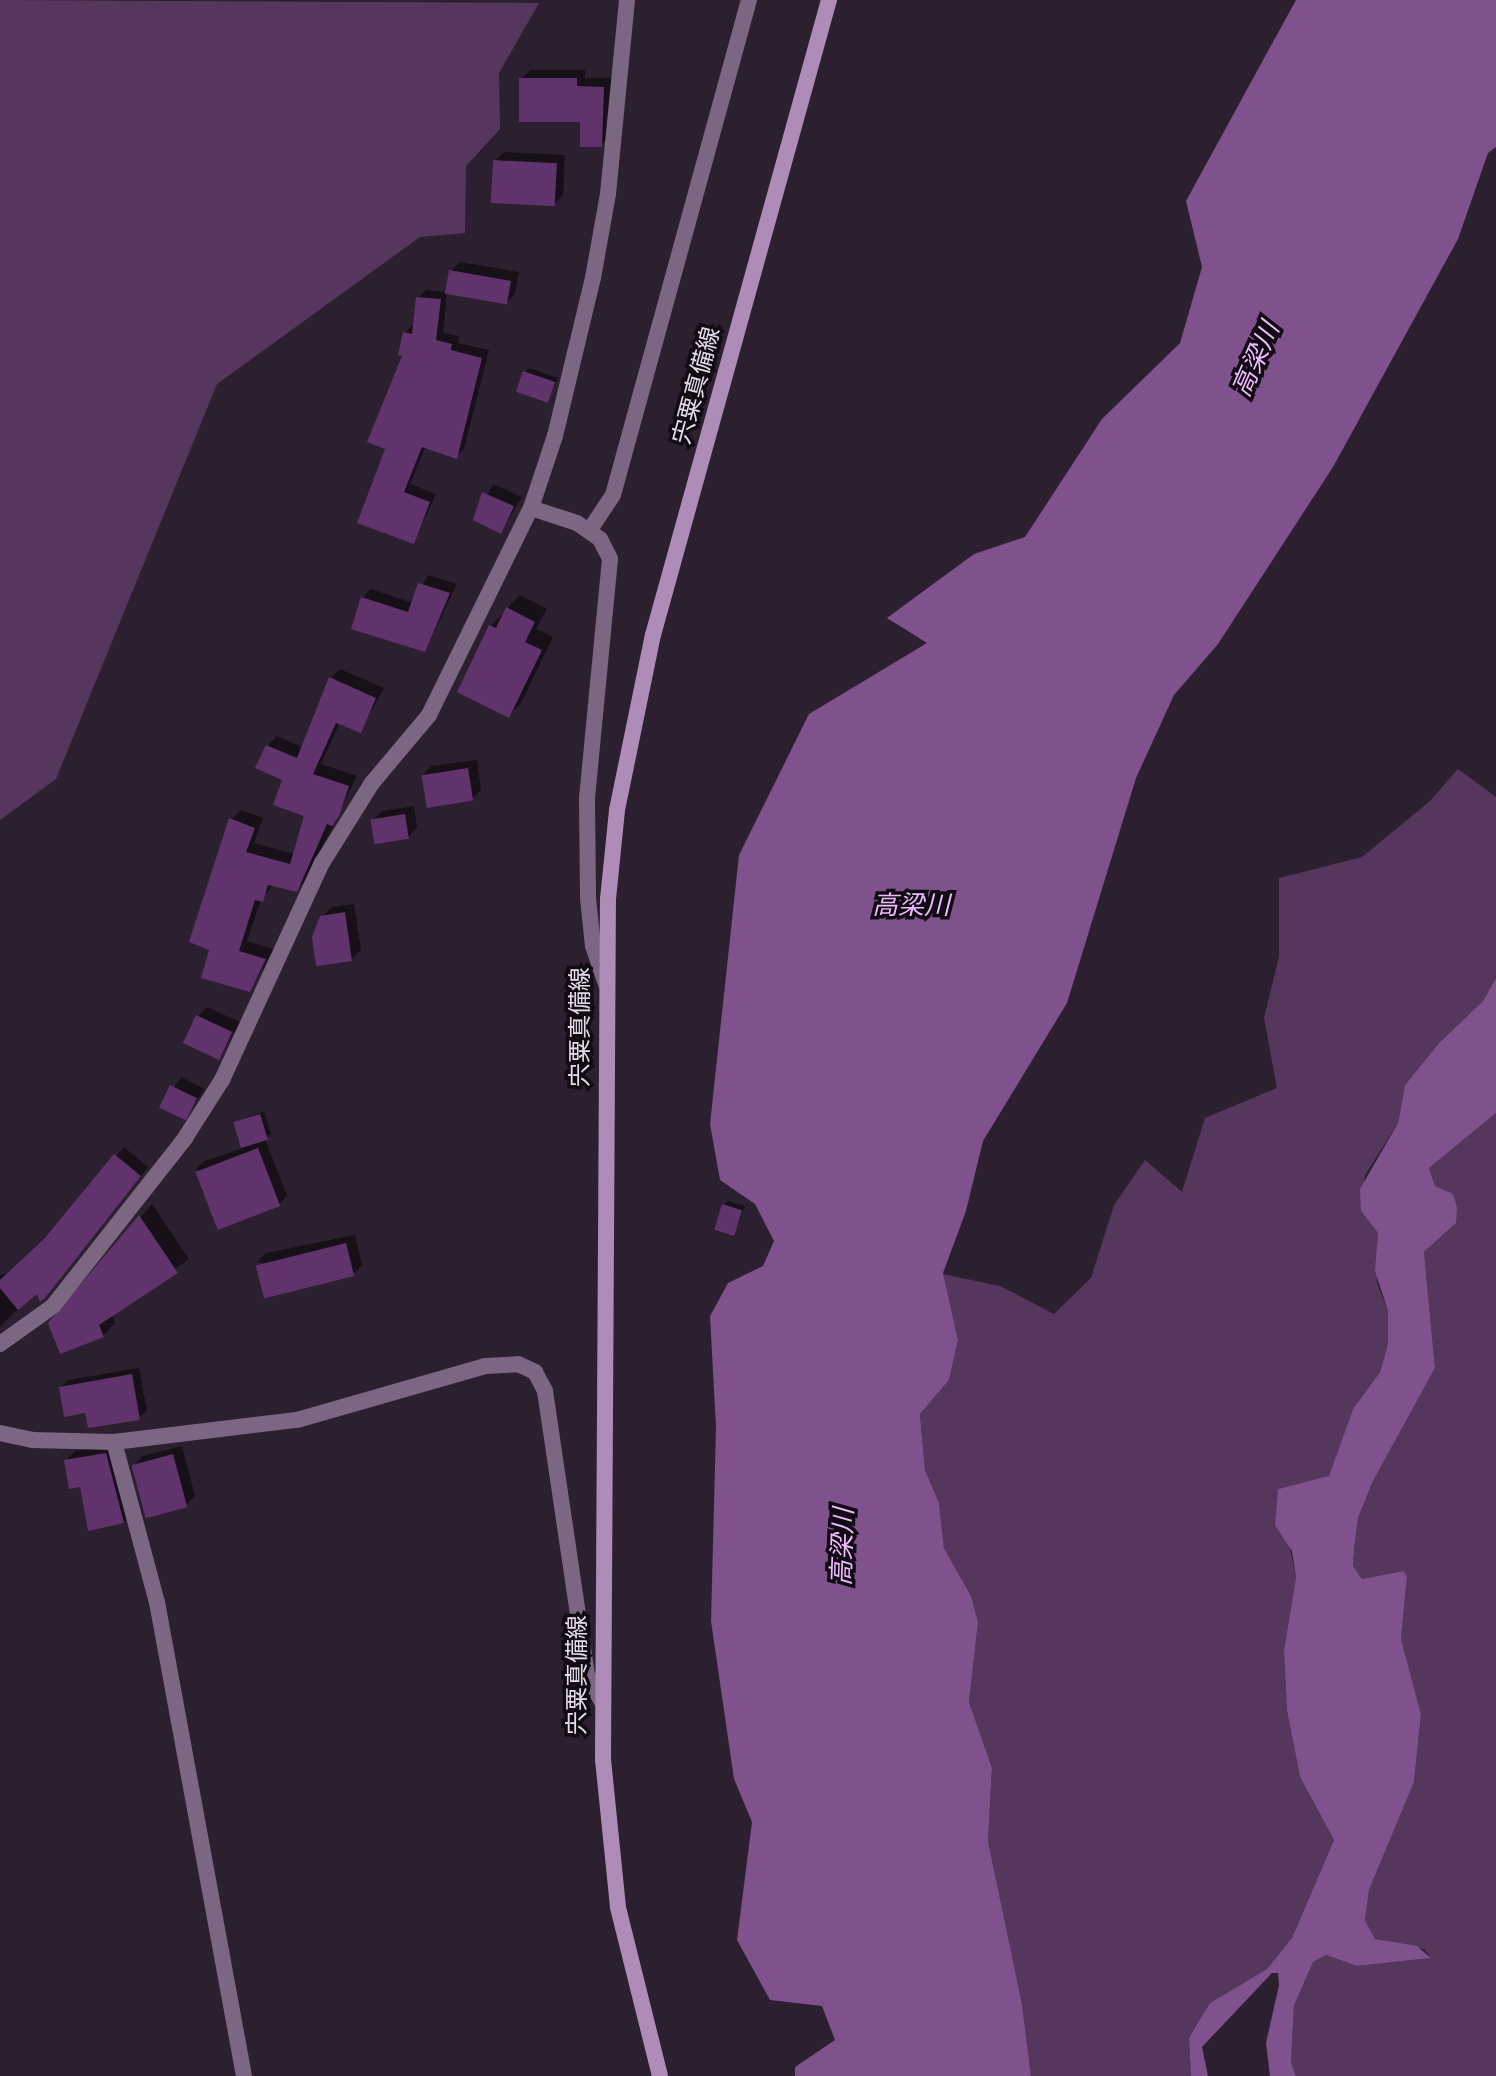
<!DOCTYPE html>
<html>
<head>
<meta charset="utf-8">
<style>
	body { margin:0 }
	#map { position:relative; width:1496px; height:2076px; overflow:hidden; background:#2c1f30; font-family:"Alegreya Sans","Noto Sans JP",sans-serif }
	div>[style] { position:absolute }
	.green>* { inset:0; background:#55375e }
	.water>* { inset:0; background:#7f518d }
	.shadow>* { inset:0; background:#0007 }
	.building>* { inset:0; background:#60336d; transform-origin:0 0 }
	.minor>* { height:16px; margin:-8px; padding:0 8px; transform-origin:8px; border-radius:8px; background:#7c6782 }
	.secondary>* { height:16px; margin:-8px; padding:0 8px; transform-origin:8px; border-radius:8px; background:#ad8cb7 }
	span { translate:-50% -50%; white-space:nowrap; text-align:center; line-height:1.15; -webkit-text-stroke:7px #110b13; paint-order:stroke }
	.street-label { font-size:24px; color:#e5dce8 }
	.water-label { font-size:26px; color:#eeb9fe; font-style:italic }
</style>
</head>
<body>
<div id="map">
	<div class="green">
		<i style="clip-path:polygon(0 0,539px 3px,499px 73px,500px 129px,466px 166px,465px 233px,420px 237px,217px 384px,56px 779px,0 820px)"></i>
		<i style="clip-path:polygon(1458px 769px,1496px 797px,1496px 978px,1483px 1001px,1439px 1043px,1405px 1085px,1398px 1123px,1365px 1175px,1361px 1211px,1378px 1233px,1377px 1283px,1388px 1311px,1388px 1344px,1380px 1372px,1353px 1409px,1329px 1477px,1278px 1489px,1296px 1577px,1284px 1650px,1287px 1711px,1300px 1777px,1334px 1840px,1292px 1938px,1267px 1969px,1210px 2003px,1200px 2019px,1189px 2038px,1191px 2076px,1031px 2076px,1022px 2004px,988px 1841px,992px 1768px,969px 1702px,978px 1622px,971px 1596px,944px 1548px,939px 1504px,925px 1470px,920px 1414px,949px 1380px,958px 1340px,943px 1274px,1000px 1286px,1054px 1314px,1091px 1278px,1114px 1205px,1145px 1160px,1182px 1192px,1205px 1118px,1277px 1088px,1264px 1018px,1279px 957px,1279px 878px,1362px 857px,1429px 802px)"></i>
		<i style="clip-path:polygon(1496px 1113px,1496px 2076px,1296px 2076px,1291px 2062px,1294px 2006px,1313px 1962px,1326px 1955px,1357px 1966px,1431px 1958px,1424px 1949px,1375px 1939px,1365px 1920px,1369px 1890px,1414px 1782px,1421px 1714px,1401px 1639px,1407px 1576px,1402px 1571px,1362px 1579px,1353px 1566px,1354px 1550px,1358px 1518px,1373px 1481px,1435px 1368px,1424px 1252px,1456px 1223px,1452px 1194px,1435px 1186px,1429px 1168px)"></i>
	</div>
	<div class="water">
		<i style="clip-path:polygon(1296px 0,1496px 0,1496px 147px,1488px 153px,1458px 239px,1333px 467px,1218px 644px,1174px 695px,1136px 778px,1067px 1003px,983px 1141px,966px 1211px,943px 1273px,958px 1340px,949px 1380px,920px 1414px,925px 1470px,939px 1503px,944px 1548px,971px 1596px,978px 1622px,969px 1702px,992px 1768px,988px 1841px,1022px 2004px,1031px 2076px,795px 2076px,795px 2067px,835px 2040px,822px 2006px,770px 2000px,737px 1940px,752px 1822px,734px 1779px,711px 1621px,716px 1427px,710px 1316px,728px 1283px,763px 1266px,774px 1241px,755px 1204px,720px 1180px,710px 1124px,739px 855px,809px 714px,927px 643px,887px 618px,974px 554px,1025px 537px,1102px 419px,1180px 343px,1202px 267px,1186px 201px)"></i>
		<i style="clip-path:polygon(1496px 978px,1496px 1113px,1429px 1168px,1435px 1186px,1453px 1194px,1457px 1208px,1456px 1223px,1424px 1252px,1435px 1368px,1373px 1481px,1358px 1518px,1354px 1550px,1353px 1566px,1362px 1579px,1403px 1571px,1407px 1576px,1401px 1639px,1421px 1714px,1414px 1782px,1369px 1890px,1365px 1920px,1375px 1939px,1417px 1946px,1431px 1958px,1357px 1966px,1326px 1955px,1313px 1962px,1294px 2006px,1291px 2062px,1296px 2076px,1270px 2076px,1266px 2043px,1279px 1985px,1278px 1973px,1272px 1973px,1202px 2047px,1208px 2076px,1191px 2076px,1189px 2038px,1200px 2019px,1210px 2003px,1267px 1969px,1292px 1938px,1334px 1840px,1300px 1777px,1287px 1711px,1284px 1650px,1296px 1577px,1292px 1551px,1275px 1525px,1278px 1489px,1329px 1476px,1353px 1409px,1380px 1372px,1388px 1344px,1388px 1311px,1375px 1271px,1378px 1233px,1361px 1211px,1360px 1189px,1398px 1123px,1405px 1085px,1439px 1043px,1483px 1001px)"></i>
	</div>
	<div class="shadow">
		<i style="clip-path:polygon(530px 70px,585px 70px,585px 78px,612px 78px,610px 135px,601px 145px,582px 120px,521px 79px)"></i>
		<i style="clip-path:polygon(504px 152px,565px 155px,563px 195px,554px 204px,495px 161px)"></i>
		<i style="clip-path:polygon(460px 262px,519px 272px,515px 294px,506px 303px,447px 293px,443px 333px,459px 336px,458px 343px,489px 350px,464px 449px,456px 457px,426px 446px,410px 484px,436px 494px,414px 542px,387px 448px,405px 333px,413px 325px,418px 298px,426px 290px,447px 292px,451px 271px)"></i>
		<i style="clip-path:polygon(529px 368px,558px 378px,547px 401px,525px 372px)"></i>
		<i style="clip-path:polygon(493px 484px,522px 497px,501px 531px,475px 519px)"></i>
		<i style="clip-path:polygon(428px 575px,457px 584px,425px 650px,362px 598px,371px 589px,413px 603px)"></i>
		<i style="clip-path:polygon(520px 595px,547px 609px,536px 629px,553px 637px,521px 703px,509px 715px,491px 626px)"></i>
		<i style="clip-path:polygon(340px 669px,384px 688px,360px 731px,340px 722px,321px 764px,357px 776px,306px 880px,296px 890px,274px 884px,261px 900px,247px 941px,274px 949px,250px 990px,211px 948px,231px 820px,241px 810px,263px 818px,254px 843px,295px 854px,307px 815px,268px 746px,277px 736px,304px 748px,330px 678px)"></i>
		<i style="clip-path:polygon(477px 760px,481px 790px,472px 799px,423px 775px,432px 766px)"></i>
		<i style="clip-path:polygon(414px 806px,417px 828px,408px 837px,373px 820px,382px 811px)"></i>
		<i style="clip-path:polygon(354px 904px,361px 950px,352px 959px,322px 917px,332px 907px)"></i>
		<i style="clip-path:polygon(207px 1007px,240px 1022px,219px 1058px,198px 1016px)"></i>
		<i style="clip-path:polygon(181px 1077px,205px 1089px,183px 1118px,161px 1107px)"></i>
		<i style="clip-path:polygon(264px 1111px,271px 1134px,265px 1139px,287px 1196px,279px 1204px,196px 1169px,205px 1161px,243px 1148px,235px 1123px)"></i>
		<i style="clip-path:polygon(124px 1147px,148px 1167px,53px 1287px,38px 1290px,0 1327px,0 1275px,10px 1272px,48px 1237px)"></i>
		<i style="clip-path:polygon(728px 1201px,745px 1206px,734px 1234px,724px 1205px)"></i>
		<i style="clip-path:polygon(152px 1204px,189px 1259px,112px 1314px,115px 1323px,103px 1336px,50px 1323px)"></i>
		<i style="clip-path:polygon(355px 1235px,362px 1265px,353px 1274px,257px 1262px,266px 1253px)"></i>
		<i style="clip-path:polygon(139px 1368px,147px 1411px,139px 1418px,87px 1411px,61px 1387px,68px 1380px)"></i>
		<i style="clip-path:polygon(114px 1445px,133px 1513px,124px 1522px,81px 1485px,66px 1461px,75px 1451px)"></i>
		<i style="clip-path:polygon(182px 1446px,195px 1496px,186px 1505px,134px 1465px,143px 1456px)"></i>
	</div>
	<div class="building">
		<i style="clip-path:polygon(519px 78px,577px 78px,577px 86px,604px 87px,602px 147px,580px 147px,580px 122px,519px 122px)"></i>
		<i style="left:493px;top:160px;width:64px;height:43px;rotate:3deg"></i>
		<i style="left:449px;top:270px;width:63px;height:24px;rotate:10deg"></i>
		<i style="clip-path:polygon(416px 297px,441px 299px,436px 340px,452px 344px,451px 350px,482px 358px,457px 459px,422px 447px,404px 492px,430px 502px,414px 544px,357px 523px,385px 449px,367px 442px,402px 356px,398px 355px,403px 332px,412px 334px)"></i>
		<i style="left:523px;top:371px;width:34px;height:22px;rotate:19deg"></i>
		<i style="clip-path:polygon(482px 492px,514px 506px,501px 534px,473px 520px)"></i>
		<i style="clip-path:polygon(418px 583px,450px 593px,425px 652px,351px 629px,361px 597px,408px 612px)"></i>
		<i style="clip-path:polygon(506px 607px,535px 622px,525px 642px,542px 650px,509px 718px,457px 692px,489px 625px,496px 628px)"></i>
		<i style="clip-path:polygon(329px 677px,376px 698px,361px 733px,336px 723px,313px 774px,349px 786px,339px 816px,332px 826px,327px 824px,297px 892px,268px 885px,263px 902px,255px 900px,239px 951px,266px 959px,250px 992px,201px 978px,209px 950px,189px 942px,229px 818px,255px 828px,246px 852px,290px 864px,304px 816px,273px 805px,282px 780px,255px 768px,266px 745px,297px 758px)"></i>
		<i style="left:468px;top:768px;width:33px;height:47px;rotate:81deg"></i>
		<i style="left:405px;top:814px;width:25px;height:35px;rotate:81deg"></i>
		<i style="clip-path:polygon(345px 912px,352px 961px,316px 966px,312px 937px,320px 916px)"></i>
		<i style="left:196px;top:1015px;width:40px;height:31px;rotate:25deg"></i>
		<i style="left:170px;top:1085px;width:30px;height:25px;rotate:26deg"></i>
		<i style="left:260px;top:1114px;width:27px;height:28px;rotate:73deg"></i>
		<i style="left:258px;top:1148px;width:62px;height:67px;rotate:69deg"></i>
		<i style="clip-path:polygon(114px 1154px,141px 1176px,45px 1298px,40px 1302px,37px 1294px,18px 1310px,0 1288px,0 1280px,44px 1239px)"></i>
		<i style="left:722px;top:1204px;width:21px;height:27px;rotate:17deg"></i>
		<i style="clip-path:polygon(139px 1215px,178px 1273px,99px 1325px,104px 1337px,60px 1354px,48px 1323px)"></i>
		<i style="left:346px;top:1243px;width:34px;height:93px;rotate:76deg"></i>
		<i style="clip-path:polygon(132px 1374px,140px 1420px,88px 1428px,85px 1413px,64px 1417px,59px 1387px)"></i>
		<i style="clip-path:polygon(106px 1453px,124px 1523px,88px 1531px,80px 1487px,69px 1489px,64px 1460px)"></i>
		<i style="left:173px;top:1454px;width:55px;height:43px;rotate:75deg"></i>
	</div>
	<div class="minor">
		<i style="left:531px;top:508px;width:48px;rotate:18.1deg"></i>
		<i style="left:577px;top:523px;width:28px;rotate:35deg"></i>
		<i style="left:600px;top:539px;width:22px;rotate:63deg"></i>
		<i style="left:610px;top:559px;width:241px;rotate:95.5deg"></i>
		<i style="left:587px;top:799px;width:99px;rotate:89.4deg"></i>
		<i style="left:588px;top:898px;width:48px;rotate:84.1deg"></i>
		<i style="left:593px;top:946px;width:40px;rotate:71.1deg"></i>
		<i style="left:589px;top:531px;width:43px;rotate:-56.3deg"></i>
		<i style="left:613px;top:495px;width:513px;rotate:-74.64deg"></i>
		<i style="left:0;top:1344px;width:65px;rotate:-35.6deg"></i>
		<i style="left:53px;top:1306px;width:214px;rotate:-51.8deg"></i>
		<i style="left:185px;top:1138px;width:69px;rotate:-57.5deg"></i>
		<i style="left:222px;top:1080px;width:239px;rotate:-65.3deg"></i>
		<i style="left:322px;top:863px;width:94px;rotate:-58deg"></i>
		<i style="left:372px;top:783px;width:89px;rotate:-50deg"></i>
		<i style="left:429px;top:715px;width:231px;rotate:-63.8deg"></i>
		<i style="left:531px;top:508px;width:76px;rotate:-71.6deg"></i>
		<i style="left:555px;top:436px;width:163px;rotate:-76.5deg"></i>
		<i style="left:593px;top:278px;width:85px;rotate:-79.9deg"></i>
		<i style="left:608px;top:194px;width:195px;rotate:-84.4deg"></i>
		<i style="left:0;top:1433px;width:33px;rotate:12deg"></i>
		<i style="left:32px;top:1440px;width:82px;rotate:1.4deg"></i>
		<i style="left:114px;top:1442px;width:184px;rotate:-6.9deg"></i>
		<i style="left:297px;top:1420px;width:196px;rotate:-16deg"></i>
		<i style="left:485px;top:1366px;width:33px;rotate:-3deg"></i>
		<i style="left:518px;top:1364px;width:19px;rotate:25deg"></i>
		<i style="left:535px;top:1372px;width:21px;rotate:62deg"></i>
		<i style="left:545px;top:1391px;width:287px;rotate:81.6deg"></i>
		<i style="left:587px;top:1675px;width:31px;rotate:61deg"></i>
		<i style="left:114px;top:1442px;width:166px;rotate:75deg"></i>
		<i style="left:157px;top:1602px;width:482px;rotate:79.6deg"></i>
	</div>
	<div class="secondary">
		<i style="left:660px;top:2076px;width:174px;rotate:-104deg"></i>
		<i style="left:618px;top:1907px;width:148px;rotate:-95.8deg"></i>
		<i style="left:603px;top:1760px;width:861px;rotate:-89.67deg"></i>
		<i style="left:608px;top:899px;width:89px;rotate:-84.2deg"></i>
		<i style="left:617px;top:810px;width:179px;rotate:-78.4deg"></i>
		<i style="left:653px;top:635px;width:659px;rotate:-74.51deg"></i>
	</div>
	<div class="street-label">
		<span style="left:698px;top:386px;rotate:-75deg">宍粟真備線</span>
		<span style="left:582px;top:1027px;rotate:-90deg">宍粟真備線</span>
		<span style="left:579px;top:1675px;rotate:-90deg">宍粟真備線</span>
	</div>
	<div class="water-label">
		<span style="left:1257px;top:360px;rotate:-66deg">高梁川</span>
		<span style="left:911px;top:907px">高梁川</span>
		<span style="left:844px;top:1547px;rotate:-88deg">高梁川</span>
	</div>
</div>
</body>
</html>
